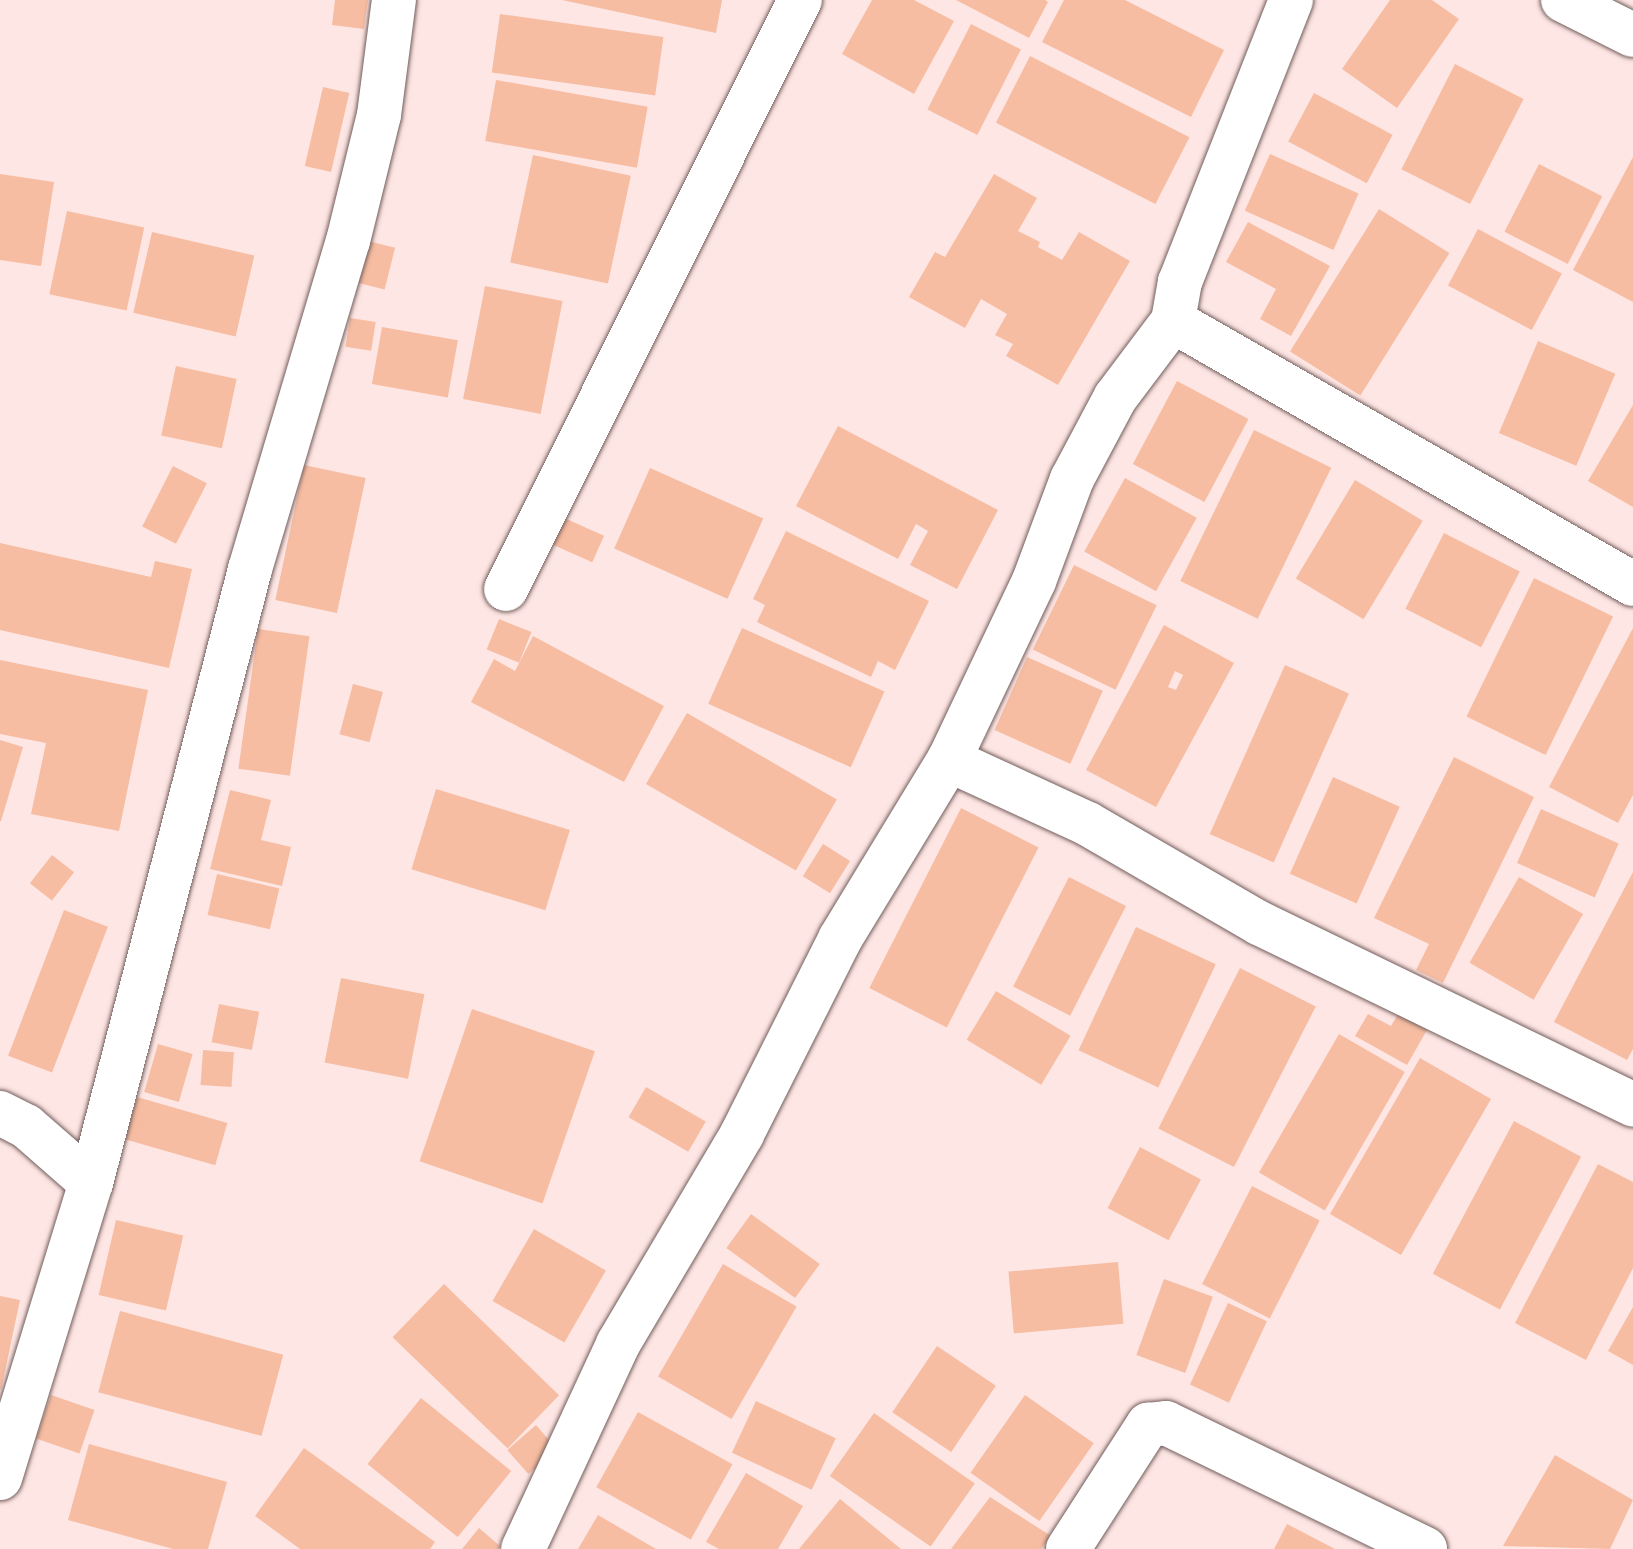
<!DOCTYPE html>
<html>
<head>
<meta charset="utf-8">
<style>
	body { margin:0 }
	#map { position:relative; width:1633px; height:1549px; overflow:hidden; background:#fee6e4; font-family:Ubuntu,sans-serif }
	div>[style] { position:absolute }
	.building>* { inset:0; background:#f7bda2; transform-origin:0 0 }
	.roads { filter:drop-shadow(0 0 2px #715d5b) drop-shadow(0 0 2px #715d5b) }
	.minor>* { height:44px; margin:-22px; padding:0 22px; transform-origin:22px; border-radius:22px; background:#fff }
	span { translate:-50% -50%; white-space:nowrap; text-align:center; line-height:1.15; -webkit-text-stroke:6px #fee6e4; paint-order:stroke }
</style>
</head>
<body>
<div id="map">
	<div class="building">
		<i style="clip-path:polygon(335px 0,368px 0,364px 29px,332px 25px)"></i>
		<i style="clip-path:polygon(562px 0,722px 0,716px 33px)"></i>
		<i style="clip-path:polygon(872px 0,914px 0,954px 21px,914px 94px,842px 54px)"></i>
		<i style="clip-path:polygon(956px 0,1045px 0,1048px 2px,1029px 38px)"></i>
		<i style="clip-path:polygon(1064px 0,1125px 0,1224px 50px,1191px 117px,1042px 42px)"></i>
		<i style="clip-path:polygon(1390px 0,1432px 0,1459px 19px,1397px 108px,1342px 69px)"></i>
		<i style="left:500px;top:14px;width:165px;height:59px;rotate:8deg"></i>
		<i style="left:971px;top:24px;width:56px;height:96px;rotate:27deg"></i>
		<i style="left:1030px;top:56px;width:179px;height:75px;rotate:27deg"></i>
		<i style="left:1455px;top:64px;width:77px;height:118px;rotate:27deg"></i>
		<i style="left:496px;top:80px;width:154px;height:62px;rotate:10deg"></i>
		<i style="left:323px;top:87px;width:27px;height:81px;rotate:13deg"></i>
		<i style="left:1314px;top:93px;width:89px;height:55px;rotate:28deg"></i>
		<i style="left:1270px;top:154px;width:97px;height:62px;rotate:24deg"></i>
		<i style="left:533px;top:155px;width:100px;height:110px;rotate:12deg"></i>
		<i style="clip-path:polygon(1633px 157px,1633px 302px,1573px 270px)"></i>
		<i style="left:1539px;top:164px;width:71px;height:76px;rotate:27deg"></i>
		<i style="clip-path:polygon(0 174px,54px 182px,41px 266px,0 260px)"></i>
		<i style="clip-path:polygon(994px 174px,1037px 198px,1018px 231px,1040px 242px,1038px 247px,1062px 260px,1079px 232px,1130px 261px,1058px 385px,1006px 356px,1013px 344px,995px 335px,1007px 314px,981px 299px,965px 328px,909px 297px,935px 252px,945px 257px)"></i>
		<i style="left:1379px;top:209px;width:83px;height:168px;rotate:32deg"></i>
		<i style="left:67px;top:211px;width:79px;height:85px;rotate:12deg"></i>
		<i style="clip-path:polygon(1248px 222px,1330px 266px,1291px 336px,1260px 319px,1276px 289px,1226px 262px)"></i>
		<i style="left:1478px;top:229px;width:95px;height:64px;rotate:28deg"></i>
		<i style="left:152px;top:232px;width:105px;height:83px;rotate:13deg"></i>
		<i style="left:364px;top:240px;width:32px;height:43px;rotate:14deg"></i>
		<i style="left:485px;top:286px;width:79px;height:115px;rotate:11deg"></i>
		<i style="left:350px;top:318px;width:26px;height:29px;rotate:9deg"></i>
		<i style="left:382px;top:327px;width:77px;height:58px;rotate:10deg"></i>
		<i style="left:1538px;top:341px;width:84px;height:100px;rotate:23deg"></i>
		<i style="left:176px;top:366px;width:62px;height:71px;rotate:12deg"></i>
		<i style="left:1177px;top:381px;width:81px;height:94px;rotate:28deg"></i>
		<i style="clip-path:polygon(1633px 405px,1633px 507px,1588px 481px)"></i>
		<i style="clip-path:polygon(838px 426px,998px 510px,957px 589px,910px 565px,928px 531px,916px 524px,898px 559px,796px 506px)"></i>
		<i style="left:1254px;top:430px;width:86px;height:168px;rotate:26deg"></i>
		<i style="left:304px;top:465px;width:63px;height:138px;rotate:12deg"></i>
		<i style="left:173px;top:466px;width:38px;height:68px;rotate:27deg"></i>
		<i style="left:650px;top:468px;width:124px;height:88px;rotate:24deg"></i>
		<i style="left:1125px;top:478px;width:82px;height:84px;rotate:29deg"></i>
		<i style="left:1355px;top:480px;width:79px;height:115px;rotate:31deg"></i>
		<i style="left:562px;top:517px;width:46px;height:29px;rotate:24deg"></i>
		<i style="clip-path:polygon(786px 531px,929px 601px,895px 670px,878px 661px,871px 677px,757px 622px,765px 605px,753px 599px)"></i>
		<i style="left:1444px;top:533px;width:85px;height:85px;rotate:27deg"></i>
		<i style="clip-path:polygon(0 543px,151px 577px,155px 561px,192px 569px,169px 668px,0 630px)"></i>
		<i style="left:1074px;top:565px;width:92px;height:94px;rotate:26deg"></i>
		<i style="left:1534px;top:578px;width:88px;height:154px;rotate:26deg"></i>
		<i style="left:499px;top:619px;width:35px;height:33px;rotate:22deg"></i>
		<i style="clip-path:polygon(evenodd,1164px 625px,1234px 663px,1156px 807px,1086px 770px,1164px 625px,1175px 671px,1183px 675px,1176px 690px,1168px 687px,1175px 671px)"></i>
		<i style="left:742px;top:628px;width:156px;height:83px;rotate:24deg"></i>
		<i style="clip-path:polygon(1633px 628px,1633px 795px,1618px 823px,1549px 787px)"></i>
		<i style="left:258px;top:629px;width:52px;height:141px;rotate:8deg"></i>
		<i style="clip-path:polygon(533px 636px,664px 706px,624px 782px,471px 702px,494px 659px,515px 671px)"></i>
		<i style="left:1027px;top:657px;width:83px;height:80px;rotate:24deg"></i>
		<i style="clip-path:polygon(0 660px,148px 690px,119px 831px,31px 814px,46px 743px,0 734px)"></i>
		<i style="left:1285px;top:665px;width:70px;height:185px;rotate:24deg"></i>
		<i style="left:353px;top:684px;width:31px;height:52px;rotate:15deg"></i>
		<i style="left:687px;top:713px;width:173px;height:82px;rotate:30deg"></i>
		<i style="clip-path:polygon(0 740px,23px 747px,1px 821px,0 821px)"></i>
		<i style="clip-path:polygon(1454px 757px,1534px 797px,1443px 983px,1416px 970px,1429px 944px,1374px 918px)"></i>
		<i style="left:1333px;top:777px;width:73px;height:106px;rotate:24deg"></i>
		<i style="left:436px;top:789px;width:140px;height:84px;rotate:17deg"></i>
		<i style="clip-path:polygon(230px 790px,271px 800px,261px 840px,291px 847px,282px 886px,210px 869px)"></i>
		<i style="left:961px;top:808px;width:87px;height:202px;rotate:27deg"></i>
		<i style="left:1541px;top:809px;width:85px;height:59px;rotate:24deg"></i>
		<i style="left:823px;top:844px;width:32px;height:38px;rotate:32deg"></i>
		<i style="left:52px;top:855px;width:28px;height:36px;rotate:38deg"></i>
		<i style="clip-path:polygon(1633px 872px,1633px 1049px,1627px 1060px,1554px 1022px)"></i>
		<i style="left:217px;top:874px;width:64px;height:42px;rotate:13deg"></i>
		<i style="left:1069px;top:877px;width:64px;height:123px;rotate:27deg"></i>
		<i style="left:1519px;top:877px;width:74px;height:99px;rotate:30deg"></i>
		<i style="left:64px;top:910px;width:47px;height:156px;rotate:21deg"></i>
		<i style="left:1136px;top:927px;width:88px;height:136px;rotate:25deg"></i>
		<i style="left:1240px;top:968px;width:85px;height:180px;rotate:27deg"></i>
		<i style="left:341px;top:978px;width:85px;height:86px;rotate:11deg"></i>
		<i style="left:996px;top:991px;width:87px;height:57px;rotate:31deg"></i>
		<i style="left:219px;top:1004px;width:41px;height:39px;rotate:11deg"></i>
		<i style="left:472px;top:1009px;width:130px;height:161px;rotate:19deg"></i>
		<i style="clip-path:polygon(1368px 1014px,1391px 1026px,1398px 1014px,1427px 1030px,1407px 1065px,1355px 1036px)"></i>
		<i style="left:1339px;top:1034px;width:76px;height:160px;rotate:30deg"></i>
		<i style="left:158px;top:1044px;width:36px;height:50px;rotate:16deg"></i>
		<i style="left:203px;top:1050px;width:31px;height:35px;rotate:4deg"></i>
		<i style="left:1420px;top:1058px;width:82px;height:180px;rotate:30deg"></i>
		<i style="left:646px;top:1087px;width:69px;height:35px;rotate:30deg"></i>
		<i style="left:137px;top:1097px;width:94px;height:44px;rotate:16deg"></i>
		<i style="left:1514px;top:1121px;width:76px;height:173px;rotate:28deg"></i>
		<i style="left:1140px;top:1147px;width:69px;height:69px;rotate:28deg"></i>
		<i style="clip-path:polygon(1598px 1164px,1633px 1182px,1633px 1268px,1586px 1360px,1515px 1323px)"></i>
		<i style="left:1252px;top:1186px;width:76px;height:110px;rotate:27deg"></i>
		<i style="left:751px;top:1214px;width:85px;height:42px;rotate:36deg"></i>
		<i style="left:116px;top:1220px;width:69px;height:77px;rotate:13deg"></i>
		<i style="left:534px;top:1229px;width:83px;height:83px;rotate:30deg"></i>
		<i style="left:1118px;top:1262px;width:62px;height:110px;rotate:85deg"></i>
		<i style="left:723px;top:1264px;width:85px;height:130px;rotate:30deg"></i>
		<i style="left:1164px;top:1279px;width:52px;height:81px;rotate:20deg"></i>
		<i style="left:444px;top:1284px;width:160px;height:74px;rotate:44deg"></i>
		<i style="clip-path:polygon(0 1296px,20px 1300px,1px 1390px,0 1389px)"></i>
		<i style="left:1228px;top:1303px;width:43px;height:90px;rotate:25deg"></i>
		<i style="clip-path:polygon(1633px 1307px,1633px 1365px,1608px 1351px)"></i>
		<i style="left:120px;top:1311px;width:169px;height:84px;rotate:15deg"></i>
		<i style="left:937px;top:1346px;width:71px;height:80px;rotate:34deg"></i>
		<i style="left:51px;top:1395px;width:46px;height:46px;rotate:19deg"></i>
		<i style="left:1025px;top:1395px;width:84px;height:95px;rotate:35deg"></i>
		<i style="left:421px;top:1398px;width:116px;height:85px;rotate:39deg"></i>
		<i style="left:756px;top:1401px;width:88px;height:57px;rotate:25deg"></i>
		<i style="left:638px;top:1412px;width:108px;height:86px;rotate:29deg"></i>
		<i style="left:874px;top:1413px;width:123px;height:77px;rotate:35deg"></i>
		<i style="left:536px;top:1425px;width:32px;height:38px;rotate:49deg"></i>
		<i style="clip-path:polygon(89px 1444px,227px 1482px,208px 1549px,173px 1549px,68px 1520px)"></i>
		<i style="clip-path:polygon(304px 1448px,435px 1542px,430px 1549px,300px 1549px,255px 1516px)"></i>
		<i style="clip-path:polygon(1555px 1455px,1633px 1500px,1610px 1549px,1503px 1546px)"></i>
		<i style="clip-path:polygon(746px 1473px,803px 1506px,778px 1549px,719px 1549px,706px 1542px)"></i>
		<i style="clip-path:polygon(990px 1497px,1051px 1536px,1041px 1549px,951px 1549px)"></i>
		<i style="clip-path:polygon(840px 1499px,901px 1549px,799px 1549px)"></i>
		<i style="clip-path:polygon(598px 1515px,656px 1549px,578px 1549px)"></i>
		<i style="clip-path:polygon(1287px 1524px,1335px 1549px,1274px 1549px)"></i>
		<i style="clip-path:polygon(479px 1528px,500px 1546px,498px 1549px,462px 1549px)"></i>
	</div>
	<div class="roads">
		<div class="minor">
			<i style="left:1563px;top:0;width:78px;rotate:26.6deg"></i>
			<i style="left:1173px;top:321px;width:530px;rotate:29.76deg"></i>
			<i style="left:506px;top:589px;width:658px;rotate:-63.47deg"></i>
			<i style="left:949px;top:760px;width:153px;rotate:24.7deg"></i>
			<i style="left:1088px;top:824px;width:198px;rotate:30.1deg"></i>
			<i style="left:1259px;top:923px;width:416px;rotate:25.9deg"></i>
			<i style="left:0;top:1113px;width:29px;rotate:27deg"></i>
			<i style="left:26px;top:1126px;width:86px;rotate:41.2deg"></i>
			<i style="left:0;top:1478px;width:309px;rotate:-72.9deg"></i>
			<i style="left:91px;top:1183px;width:634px;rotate:-75.48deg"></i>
			<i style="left:250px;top:569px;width:342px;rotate:-73.4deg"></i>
			<i style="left:348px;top:241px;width:130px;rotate:-76.2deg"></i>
			<i style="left:379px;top:115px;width:116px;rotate:-82.6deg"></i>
			<i style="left:523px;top:1549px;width:226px;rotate:-65.1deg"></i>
			<i style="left:618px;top:1344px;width:244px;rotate:-59.4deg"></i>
			<i style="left:742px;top:1134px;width:218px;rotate:-63.3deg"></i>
			<i style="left:840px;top:939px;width:210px;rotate:-58.7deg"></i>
			<i style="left:949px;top:760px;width:198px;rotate:-64.6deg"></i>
			<i style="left:1034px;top:581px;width:109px;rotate:-69.6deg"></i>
			<i style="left:1072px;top:479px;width:92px;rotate:-62deg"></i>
			<i style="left:1115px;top:398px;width:96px;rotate:-53deg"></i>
			<i style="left:1173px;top:321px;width:40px;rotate:-80deg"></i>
			<i style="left:1180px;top:282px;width:303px;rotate:-68.5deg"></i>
			<i style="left:1068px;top:1549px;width:148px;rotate:-57.2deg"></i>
			<i style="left:1148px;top:1425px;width:18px;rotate:-6deg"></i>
			<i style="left:1166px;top:1423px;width:288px;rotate:25.9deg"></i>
		</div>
	</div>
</div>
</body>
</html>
